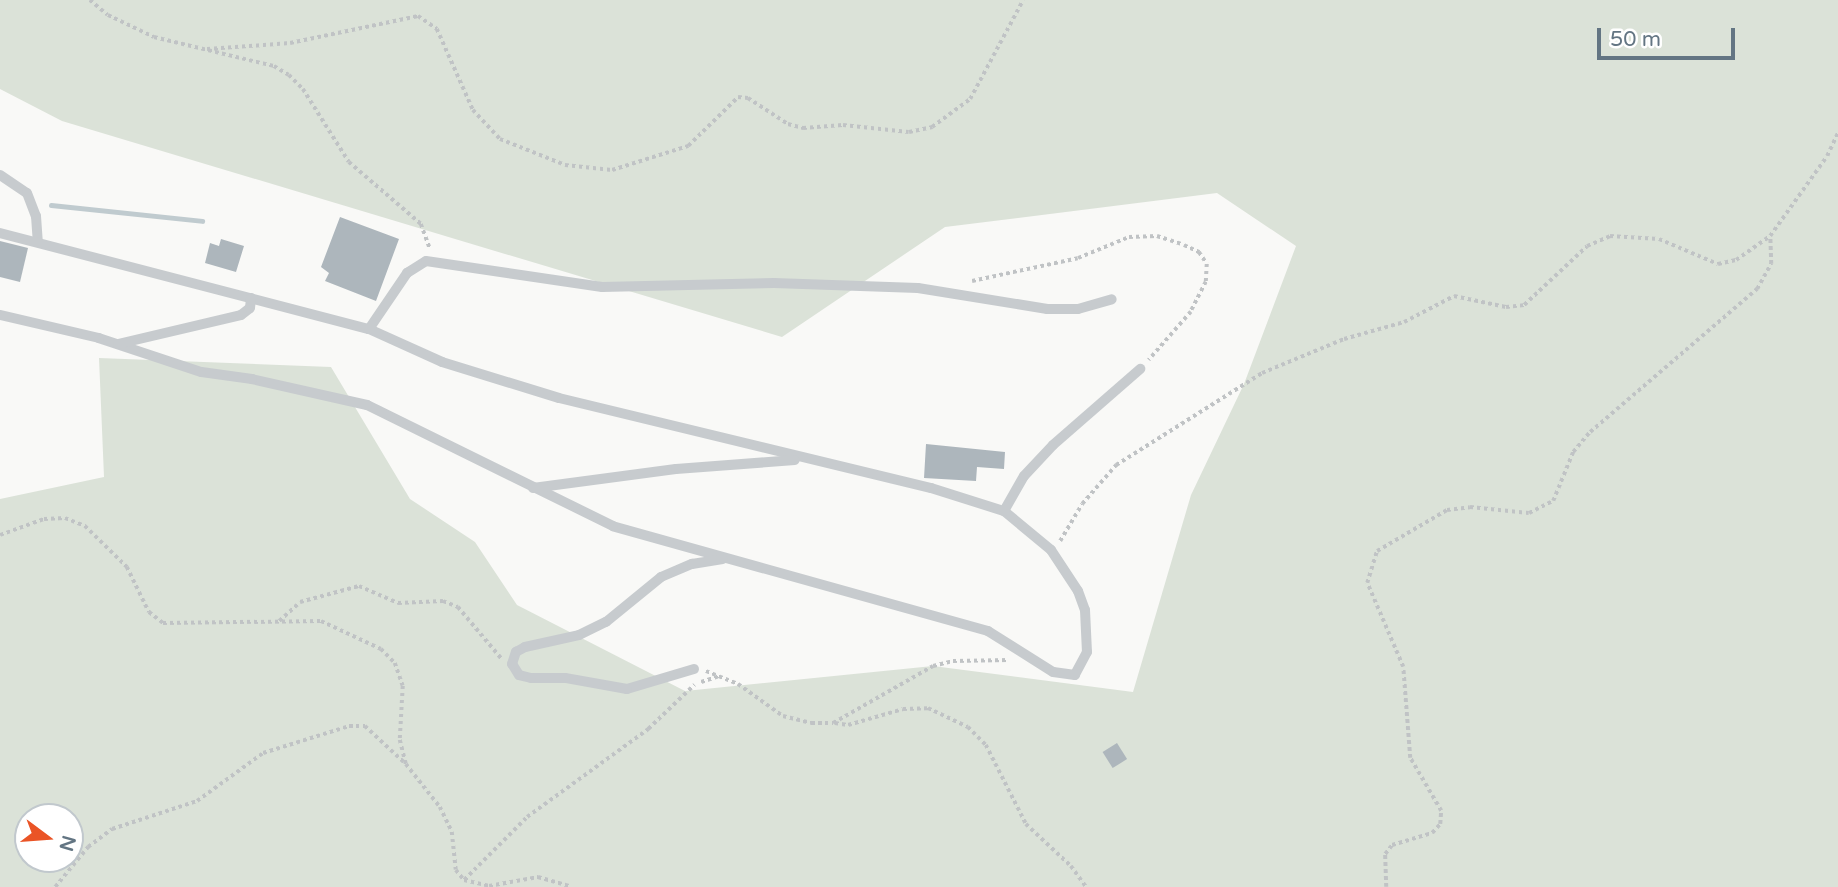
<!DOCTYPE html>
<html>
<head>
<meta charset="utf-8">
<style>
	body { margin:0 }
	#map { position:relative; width:1838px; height:887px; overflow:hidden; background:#f9f9f7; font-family:"Varela Round",sans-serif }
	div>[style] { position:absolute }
	.green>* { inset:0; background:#dbe2d8 }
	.stream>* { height:5px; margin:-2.5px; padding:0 2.5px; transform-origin:2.5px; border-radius:2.5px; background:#c0cbcf }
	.building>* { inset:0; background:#adb6bc; transform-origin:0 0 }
	.path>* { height:3.5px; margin-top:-1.75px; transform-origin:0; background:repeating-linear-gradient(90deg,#c0c3c5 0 3.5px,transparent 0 7px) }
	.lane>* { height:10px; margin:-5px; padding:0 5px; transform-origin:5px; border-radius:5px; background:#c7cbce }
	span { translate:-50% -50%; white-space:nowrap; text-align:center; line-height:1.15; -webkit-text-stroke:7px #fff; paint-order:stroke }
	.north { position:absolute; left:14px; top:803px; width:70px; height:70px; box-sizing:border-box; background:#fff; border:2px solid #c1c8cd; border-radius:50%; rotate:106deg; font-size:19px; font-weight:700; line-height:28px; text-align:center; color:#637583 }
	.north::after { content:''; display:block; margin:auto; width:24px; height:32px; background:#ea5426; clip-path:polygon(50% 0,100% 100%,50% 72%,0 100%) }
	.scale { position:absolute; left:1597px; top:28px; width:138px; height:32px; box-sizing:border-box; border:4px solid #637583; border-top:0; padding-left:9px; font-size:21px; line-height:24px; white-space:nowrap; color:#637583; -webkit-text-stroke:5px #fff; paint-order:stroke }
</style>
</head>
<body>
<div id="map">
	<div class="green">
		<i style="clip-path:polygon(evenodd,0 0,1838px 0,1838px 887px,0 887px,0 499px,104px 477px,99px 358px,331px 367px,410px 499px,475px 542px,517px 605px,685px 691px,933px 666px,1133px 692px,1191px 495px,1244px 384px,1296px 246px,1217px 193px,945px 227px,782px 337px,62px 121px,0 89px,0 0,28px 817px,70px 817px,70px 859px,28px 859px,28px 817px)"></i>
	</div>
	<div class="stream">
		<i style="left:51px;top:205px;width:152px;rotate:6deg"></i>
	</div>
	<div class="building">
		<i style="clip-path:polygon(340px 217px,399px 239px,376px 301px,325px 281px,329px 273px,321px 267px)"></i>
		<i style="clip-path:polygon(221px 239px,244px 246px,236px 272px,205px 263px,210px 243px,219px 246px)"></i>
		<i style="clip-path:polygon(0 241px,28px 248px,20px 282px,0 277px)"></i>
		<i style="clip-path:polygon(926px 444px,1005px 452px,1004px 469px,977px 467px,976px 481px,924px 478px)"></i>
		<i style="left:1117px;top:743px;width:19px;height:17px;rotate:58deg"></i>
	</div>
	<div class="path">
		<i style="left:90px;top:0;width:23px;rotate:40deg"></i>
		<i style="left:108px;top:15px;width:51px;rotate:25.6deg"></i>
		<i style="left:154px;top:37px;width:123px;rotate:13.6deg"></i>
		<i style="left:274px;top:66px;width:17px;rotate:31deg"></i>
		<i style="left:289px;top:75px;width:20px;rotate:45deg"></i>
		<i style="left:303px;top:89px;width:86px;rotate:57.8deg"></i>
		<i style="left:349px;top:162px;width:95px;rotate:40.7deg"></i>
		<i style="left:421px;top:224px;width:27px;rotate:70deg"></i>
		<i style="left:207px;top:49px;width:83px;rotate:-4.1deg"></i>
		<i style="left:290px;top:43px;width:131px;rotate:-11.9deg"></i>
		<i style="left:418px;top:16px;width:23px;rotate:34deg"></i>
		<i style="left:437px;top:29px;width:89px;rotate:66deg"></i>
		<i style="left:473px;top:110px;width:40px;rotate:47deg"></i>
		<i style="left:500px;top:139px;width:70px;rotate:21.8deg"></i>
		<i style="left:565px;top:165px;width:47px;rotate:6.1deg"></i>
		<i style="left:612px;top:170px;width:80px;rotate:-17.5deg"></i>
		<i style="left:688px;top:146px;width:70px;rotate:-44.4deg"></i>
		<i style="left:738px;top:97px;width:10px;rotate:6deg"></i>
		<i style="left:748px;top:98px;width:48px;rotate:33deg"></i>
		<i style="left:788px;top:124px;width:16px;rotate:15deg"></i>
		<i style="left:803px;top:128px;width:40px;rotate:-4.3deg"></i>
		<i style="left:843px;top:125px;width:66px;rotate:6.1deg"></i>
		<i style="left:909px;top:132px;width:24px;rotate:-12deg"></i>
		<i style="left:932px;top:127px;width:47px;rotate:-36.4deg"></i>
		<i style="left:970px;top:99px;width:112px;rotate:-61.8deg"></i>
		<i style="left:972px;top:281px;width:108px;rotate:-12.2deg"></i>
		<i style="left:1078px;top:258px;width:55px;rotate:-22.4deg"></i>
		<i style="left:1129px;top:237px;width:28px;rotate:-2deg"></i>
		<i style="left:1157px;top:236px;width:28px;rotate:18deg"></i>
		<i style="left:1184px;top:245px;width:17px;rotate:25deg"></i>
		<i style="left:1199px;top:252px;width:14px;rotate:56deg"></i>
		<i style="left:1207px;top:264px;width:18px;rotate:93deg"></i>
		<i style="left:1206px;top:282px;width:34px;rotate:117deg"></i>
		<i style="left:1191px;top:312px;width:64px;rotate:131.2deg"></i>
		<i style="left:0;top:535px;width:47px;rotate:-20deg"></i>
		<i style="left:44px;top:519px;width:21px;rotate:-3deg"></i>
		<i style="left:65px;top:518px;width:22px;rotate:22deg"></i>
		<i style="left:85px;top:526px;width:59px;rotate:44.3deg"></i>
		<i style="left:127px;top:567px;width:50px;rotate:63.9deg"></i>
		<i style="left:149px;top:612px;width:18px;rotate:38deg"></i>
		<i style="left:163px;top:623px;width:158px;rotate:-0.7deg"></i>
		<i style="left:321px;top:621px;width:66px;rotate:25deg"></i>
		<i style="left:381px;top:649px;width:20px;rotate:45deg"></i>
		<i style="left:395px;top:663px;width:24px;rotate:71deg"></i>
		<i style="left:403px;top:686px;width:54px;rotate:93.2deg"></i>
		<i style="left:400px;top:740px;width:25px;rotate:76deg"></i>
		<i style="left:406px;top:764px;width:55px;rotate:51.7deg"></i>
		<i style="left:440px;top:807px;width:28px;rotate:64deg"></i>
		<i style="left:452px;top:832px;width:38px;rotate:84deg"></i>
		<i style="left:456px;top:870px;width:13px;rotate:51deg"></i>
		<i style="left:464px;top:880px;width:26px;rotate:13deg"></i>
		<i style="left:489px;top:886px;width:50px;rotate:-10.4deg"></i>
		<i style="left:538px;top:877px;width:35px;rotate:16deg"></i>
		<i style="left:1060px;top:541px;width:43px;rotate:-59.3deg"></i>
		<i style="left:1082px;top:504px;width:52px;rotate:-48.9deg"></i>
		<i style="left:1116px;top:465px;width:173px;rotate:-32.2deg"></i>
		<i style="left:1262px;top:373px;width:89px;rotate:-22.5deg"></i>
		<i style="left:1344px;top:339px;width:62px;rotate:-15.8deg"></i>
		<i style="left:1404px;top:322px;width:56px;rotate:-27.5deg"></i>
		<i style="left:1454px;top:296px;width:53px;rotate:11.9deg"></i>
		<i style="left:1506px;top:307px;width:18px;rotate:-6deg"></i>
		<i style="left:1524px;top:305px;width:86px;rotate:-43.1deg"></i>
		<i style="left:1587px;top:246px;width:25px;rotate:-23deg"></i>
		<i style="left:1610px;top:236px;width:49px;rotate:3.5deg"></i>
		<i style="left:1659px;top:239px;width:64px;rotate:23deg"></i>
		<i style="left:1718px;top:264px;width:18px;rotate:-13deg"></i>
		<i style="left:1736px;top:260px;width:42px;rotate:-35.2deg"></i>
		<i style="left:1770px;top:236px;width:98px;rotate:-54.5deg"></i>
		<i style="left:1827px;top:156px;width:26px;rotate:-65deg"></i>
		<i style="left:279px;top:621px;width:28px;rotate:-42deg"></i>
		<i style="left:300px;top:602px;width:61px;rotate:-15.2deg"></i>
		<i style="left:359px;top:586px;width:43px;rotate:23.6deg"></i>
		<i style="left:398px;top:603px;width:45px;rotate:-2.5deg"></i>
		<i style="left:443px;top:601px;width:16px;rotate:22deg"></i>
		<i style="left:458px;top:607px;width:67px;rotate:49.9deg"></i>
		<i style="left:706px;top:671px;width:35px;rotate:22deg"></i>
		<i style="left:738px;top:684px;width:55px;rotate:35.4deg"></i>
		<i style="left:783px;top:716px;width:29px;rotate:14deg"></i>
		<i style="left:811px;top:723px;width:22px"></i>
		<i style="left:833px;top:723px;width:115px;rotate:-29.7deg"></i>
		<i style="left:933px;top:666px;width:21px;rotate:-14deg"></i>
		<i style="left:953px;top:661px;width:56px;rotate:-1deg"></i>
		<i style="left:701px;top:682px;width:19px;rotate:-18deg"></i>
		<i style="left:835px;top:723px;width:13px;rotate:9deg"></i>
		<i style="left:848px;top:725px;width:57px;rotate:-16.2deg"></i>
		<i style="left:903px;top:709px;width:25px;rotate:-2deg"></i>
		<i style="left:928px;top:708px;width:44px;rotate:25.4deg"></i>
		<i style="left:968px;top:727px;width:25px;rotate:45deg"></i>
		<i style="left:986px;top:745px;width:89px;rotate:63.1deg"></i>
		<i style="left:1026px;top:824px;width:62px;rotate:43deg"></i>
		<i style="left:1071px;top:866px;width:26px;rotate:54deg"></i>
		<i style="left:464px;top:880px;width:89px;rotate:-45deg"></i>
		<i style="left:527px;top:817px;width:150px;rotate:-36deg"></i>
		<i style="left:648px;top:729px;width:64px;rotate:-43.7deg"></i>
		<i style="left:55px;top:887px;width:52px;rotate:-50.5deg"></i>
		<i style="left:88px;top:847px;width:30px;rotate:-37deg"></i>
		<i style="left:112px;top:829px;width:89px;rotate:-18.2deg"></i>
		<i style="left:197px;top:801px;width:82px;rotate:-36deg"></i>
		<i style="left:263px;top:753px;width:90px;rotate:-17.4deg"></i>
		<i style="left:349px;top:726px;width:16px"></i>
		<i style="left:365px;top:726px;width:54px;rotate:42.8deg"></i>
		<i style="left:1386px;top:887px;width:33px;rotate:-92deg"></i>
		<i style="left:1385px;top:854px;width:11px;rotate:-52deg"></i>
		<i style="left:1392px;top:845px;width:42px;rotate:-16.7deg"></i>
		<i style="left:1432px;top:833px;width:12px;rotate:-48deg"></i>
		<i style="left:1440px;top:824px;width:13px;rotate:-86deg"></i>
		<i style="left:1441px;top:811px;width:61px;rotate:-120.3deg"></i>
		<i style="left:1410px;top:758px;width:91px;rotate:-94.4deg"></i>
		<i style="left:1403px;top:667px;width:91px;rotate:-113.2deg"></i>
		<i style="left:1367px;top:583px;width:34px;rotate:-73deg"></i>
		<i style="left:1377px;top:551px;width:81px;rotate:-30.4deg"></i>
		<i style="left:1447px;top:510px;width:23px;rotate:-7deg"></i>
		<i style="left:1470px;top:507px;width:59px;rotate:5.8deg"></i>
		<i style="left:1529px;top:513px;width:27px;rotate:-27deg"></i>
		<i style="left:1553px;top:501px;width:53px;rotate:-67.8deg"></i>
		<i style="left:1573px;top:452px;width:26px;rotate:-50deg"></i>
		<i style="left:1590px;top:432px;width:220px;rotate:-40.6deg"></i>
		<i style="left:1757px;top:289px;width:29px;rotate:-61deg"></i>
		<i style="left:1771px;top:264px;width:27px;rotate:-92deg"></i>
	</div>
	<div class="lane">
		<i style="left:0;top:175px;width:32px;rotate:34deg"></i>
		<i style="left:27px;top:193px;width:25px;rotate:69deg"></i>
		<i style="left:36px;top:216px;width:26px;rotate:86deg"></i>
		<i style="left:0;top:233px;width:381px;rotate:14.6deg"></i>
		<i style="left:369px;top:329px;width:80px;rotate:24.3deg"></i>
		<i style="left:442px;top:362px;width:122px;rotate:17.1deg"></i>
		<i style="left:559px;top:398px;width:383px;rotate:13.6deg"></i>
		<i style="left:931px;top:488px;width:77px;rotate:17.5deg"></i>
		<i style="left:1004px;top:511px;width:61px;rotate:39.7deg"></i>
		<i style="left:1051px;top:550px;width:49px;rotate:56.6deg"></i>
		<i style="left:1078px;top:591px;width:20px;rotate:70deg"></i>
		<i style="left:1085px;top:610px;width:42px;rotate:87.3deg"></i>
		<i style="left:1087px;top:652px;width:26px;rotate:118deg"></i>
		<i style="left:1075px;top:675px;width:22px;rotate:-172deg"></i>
		<i style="left:1053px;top:672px;width:77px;rotate:-147.8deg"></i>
		<i style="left:988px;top:631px;width:389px;rotate:-164.4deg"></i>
		<i style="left:613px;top:526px;width:274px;rotate:-153.8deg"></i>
		<i style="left:367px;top:405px;width:118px;rotate:-167.3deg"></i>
		<i style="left:252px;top:379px;width:51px;rotate:-172.2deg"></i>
		<i style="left:201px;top:372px;width:108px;rotate:-161.6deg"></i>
		<i style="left:99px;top:338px;width:102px;rotate:-166.9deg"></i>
		<i style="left:369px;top:329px;width:68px;rotate:-55.8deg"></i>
		<i style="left:407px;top:273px;width:22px;rotate:-32deg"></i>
		<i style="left:426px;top:261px;width:178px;rotate:8.4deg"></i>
		<i style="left:602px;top:287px;width:172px;rotate:-1.3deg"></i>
		<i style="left:774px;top:283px;width:144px;rotate:2deg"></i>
		<i style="left:918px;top:288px;width:131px;rotate:9.2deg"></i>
		<i style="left:1047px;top:309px;width:31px"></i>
		<i style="left:1078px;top:309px;width:35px;rotate:-16deg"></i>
		<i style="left:118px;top:344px;width:126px;rotate:-13.3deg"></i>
		<i style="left:241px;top:315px;width:11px;rotate:-38deg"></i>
		<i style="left:250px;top:308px;width:10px;rotate:-84deg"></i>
		<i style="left:533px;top:488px;width:144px;rotate:-7.6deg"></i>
		<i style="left:676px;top:469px;width:119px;rotate:-4.3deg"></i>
		<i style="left:1004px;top:511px;width:40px;rotate:-60.3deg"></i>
		<i style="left:1024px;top:476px;width:42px;rotate:-46.9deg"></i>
		<i style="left:1053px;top:445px;width:116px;rotate:-41.1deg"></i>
		<i style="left:694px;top:669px;width:70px;rotate:163.4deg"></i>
		<i style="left:627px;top:689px;width:63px;rotate:-169.9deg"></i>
		<i style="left:565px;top:678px;width:34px;rotate:180deg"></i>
		<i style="left:531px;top:678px;width:12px;rotate:-166deg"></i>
		<i style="left:519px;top:675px;width:13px;rotate:-122deg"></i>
		<i style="left:512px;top:664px;width:13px;rotate:-72deg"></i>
		<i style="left:516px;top:652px;width:10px;rotate:-29deg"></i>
		<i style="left:525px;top:647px;width:55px;rotate:-12.5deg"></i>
		<i style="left:579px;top:635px;width:30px;rotate:-26deg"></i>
		<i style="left:606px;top:622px;width:71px;rotate:-39.3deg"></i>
		<i style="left:661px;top:577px;width:34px;rotate:-23deg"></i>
		<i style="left:692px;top:564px;width:31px;rotate:-9deg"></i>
	</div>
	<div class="north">N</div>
	<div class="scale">50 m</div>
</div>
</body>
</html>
